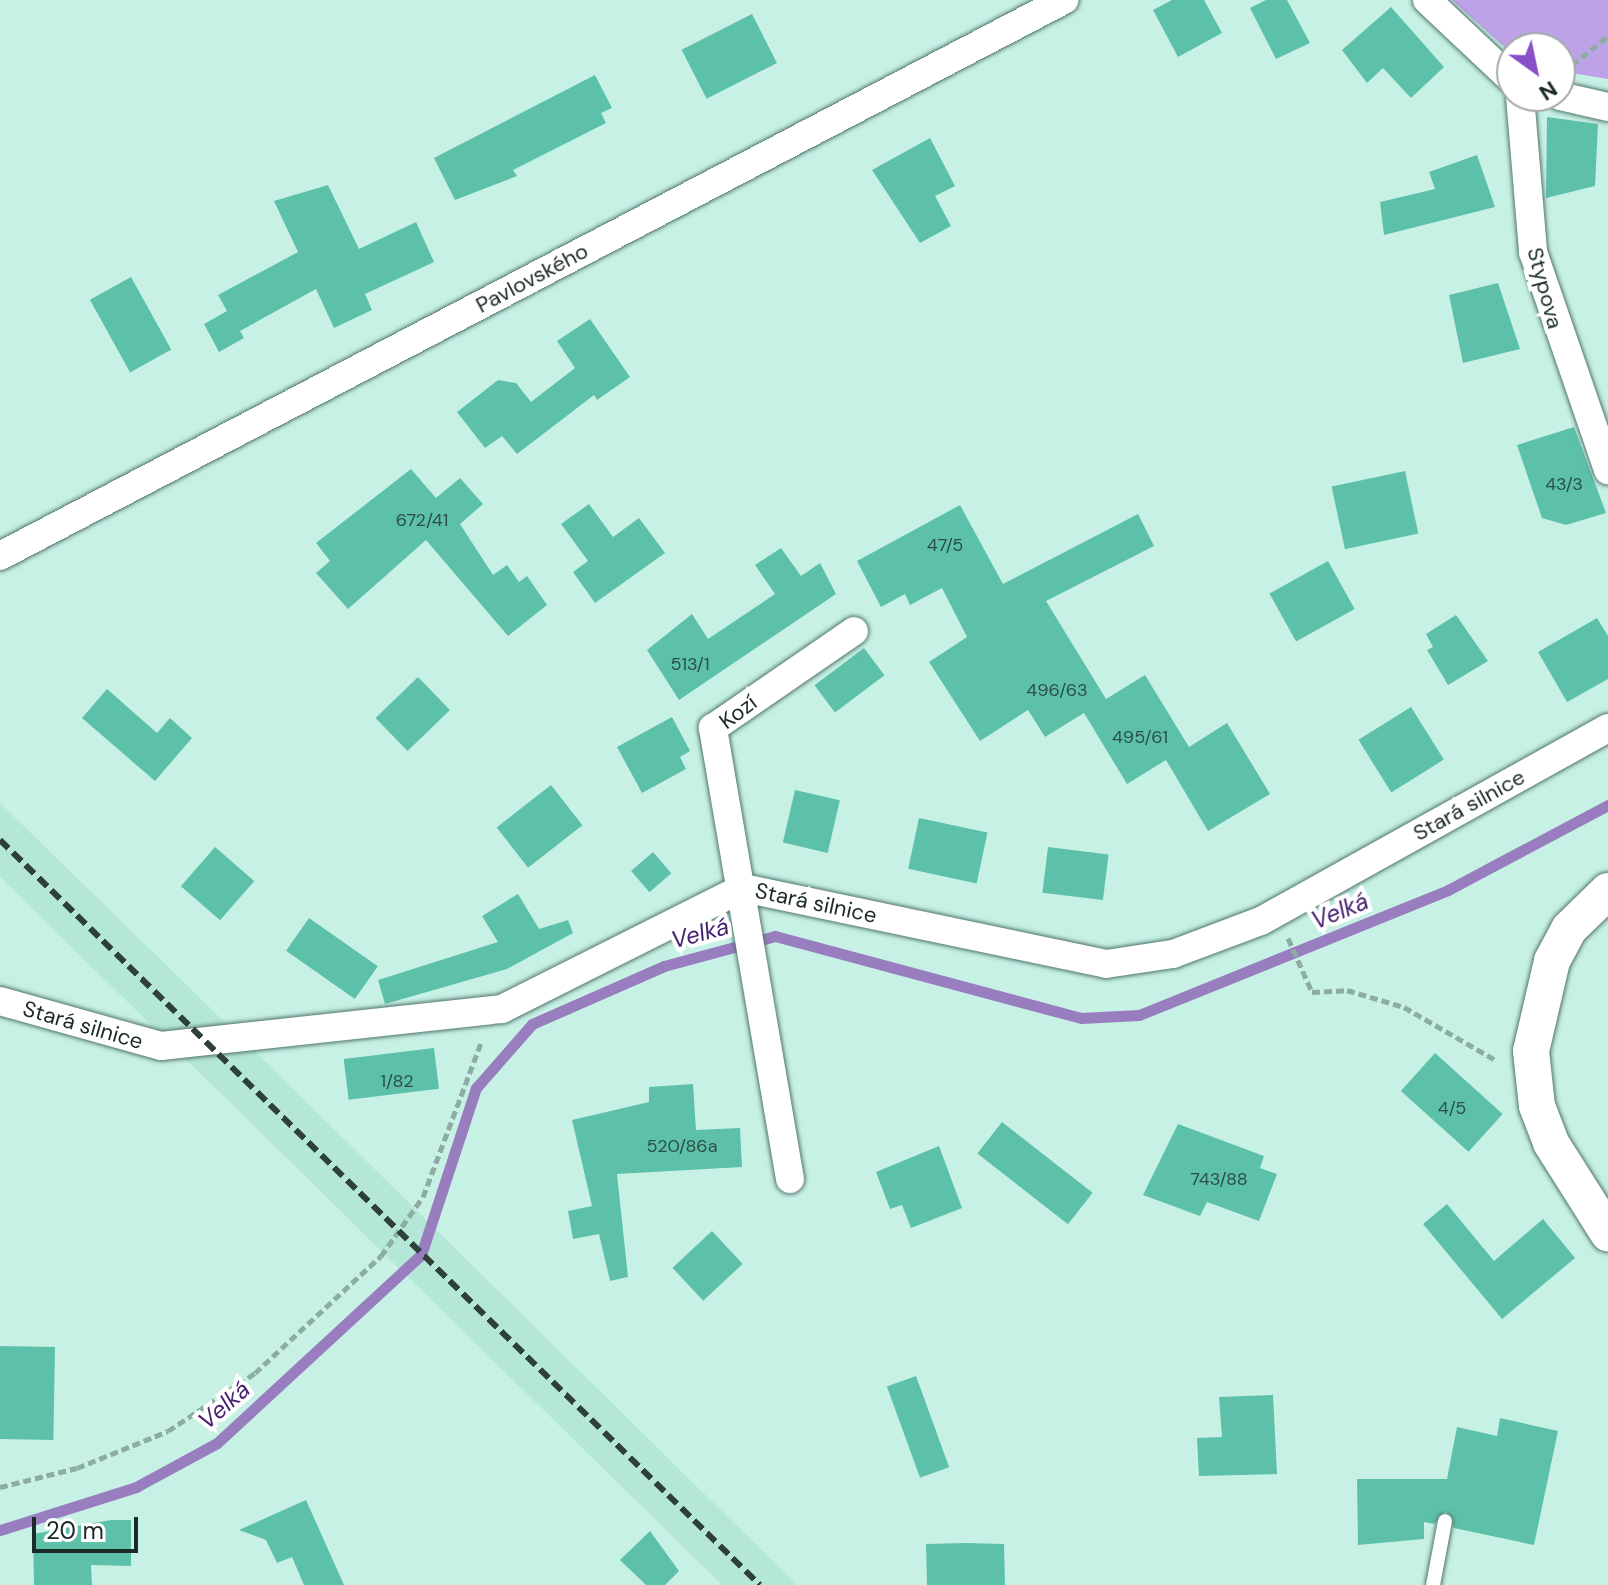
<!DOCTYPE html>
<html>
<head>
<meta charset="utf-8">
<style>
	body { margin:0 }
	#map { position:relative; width:1608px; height:1585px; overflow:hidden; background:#c8f1e6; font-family:"DM Sans",sans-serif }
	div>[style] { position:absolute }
	.built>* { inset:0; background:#b5e7d9 }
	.forest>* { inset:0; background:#bea2e7 }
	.stream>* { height:11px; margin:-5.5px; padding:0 5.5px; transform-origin:5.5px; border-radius:5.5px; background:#987dbf }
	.building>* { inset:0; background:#5dc1aa; transform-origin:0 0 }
	.path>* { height:5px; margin-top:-2.5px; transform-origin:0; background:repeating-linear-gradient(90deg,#8caca4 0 8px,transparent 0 12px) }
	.roads { filter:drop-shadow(0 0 2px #51766c) drop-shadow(0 0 2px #51766c) }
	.service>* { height:14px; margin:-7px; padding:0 7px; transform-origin:7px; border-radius:7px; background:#fff }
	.minor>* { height:28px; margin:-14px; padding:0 14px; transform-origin:14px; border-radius:14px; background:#fff }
	.tertiary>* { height:36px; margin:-18px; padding:0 18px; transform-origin:18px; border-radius:18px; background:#fff }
	.rail>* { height:6px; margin-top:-3px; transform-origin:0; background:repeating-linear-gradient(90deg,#2d403b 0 12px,transparent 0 18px) }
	span { translate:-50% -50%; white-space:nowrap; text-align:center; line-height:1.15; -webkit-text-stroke:8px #fff; paint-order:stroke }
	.number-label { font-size:18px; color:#2b5047 }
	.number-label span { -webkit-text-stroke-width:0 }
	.street-label { font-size:22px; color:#1a2a26 }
	.water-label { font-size:24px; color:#482170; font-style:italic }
	.north { position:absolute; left:1496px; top:32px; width:80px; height:80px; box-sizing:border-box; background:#fff; border:2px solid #a3aaa8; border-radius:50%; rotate:147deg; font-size:22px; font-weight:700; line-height:32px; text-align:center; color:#1a2a26 }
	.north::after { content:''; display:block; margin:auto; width:28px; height:36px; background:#8950c8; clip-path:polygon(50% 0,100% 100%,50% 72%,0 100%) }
	.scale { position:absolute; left:32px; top:1517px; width:106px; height:36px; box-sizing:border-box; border:4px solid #1a2a26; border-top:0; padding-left:10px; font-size:24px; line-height:28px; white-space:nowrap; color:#1a2a26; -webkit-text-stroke:6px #fff; paint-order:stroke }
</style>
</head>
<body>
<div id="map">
	<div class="built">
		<i style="clip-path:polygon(0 803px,274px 1070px,797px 1585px,722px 1585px,0 877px)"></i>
	</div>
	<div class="forest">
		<i style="clip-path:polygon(1452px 0,1608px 0,1608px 79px,1560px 71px,1560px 48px,1512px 48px,1512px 54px)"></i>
	</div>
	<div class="stream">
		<i style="left:0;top:1530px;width:143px;rotate:-17.5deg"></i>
		<i style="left:136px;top:1487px;width:92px;rotate:-28.5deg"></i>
		<i style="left:217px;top:1443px;width:277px;rotate:-42.7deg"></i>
		<i style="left:421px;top:1255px;width:176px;rotate:-71.8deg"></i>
		<i style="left:476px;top:1088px;width:85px;rotate:-48.8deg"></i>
		<i style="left:532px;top:1024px;width:144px;rotate:-23.7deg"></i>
		<i style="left:664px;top:966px;width:115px;rotate:-15.1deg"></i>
		<i style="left:775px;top:936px;width:317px;rotate:15deg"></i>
		<i style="left:1081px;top:1018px;width:58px;rotate:-3deg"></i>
		<i style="left:1139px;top:1015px;width:333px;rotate:-22deg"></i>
		<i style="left:1448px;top:890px;width:181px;rotate:-28deg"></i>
	</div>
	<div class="building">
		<i style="clip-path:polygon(1172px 0,1204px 0,1222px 33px,1178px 57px,1153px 10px)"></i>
		<i style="clip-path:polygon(1266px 0,1287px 0,1310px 43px,1276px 59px,1250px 8px)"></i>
		<i style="clip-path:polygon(1391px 7px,1444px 67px,1411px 98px,1383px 68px,1367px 83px,1342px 50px)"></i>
		<i style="left:752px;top:14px;width:55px;height:79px;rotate:63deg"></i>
		<i style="clip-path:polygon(595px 75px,612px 108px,601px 113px,606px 123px,513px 170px,517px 176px,455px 200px,434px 158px)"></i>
		<i style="clip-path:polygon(1547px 117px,1598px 124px,1595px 186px,1546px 198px)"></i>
		<i style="clip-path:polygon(930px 138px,955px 186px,935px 196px,951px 226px,920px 243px,872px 170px)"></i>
		<i style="clip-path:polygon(1477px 155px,1495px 207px,1384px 235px,1380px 202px,1435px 189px,1429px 172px)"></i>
		<i style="clip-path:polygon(328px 185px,359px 249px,416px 222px,434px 262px,365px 294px,372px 310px,334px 328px,316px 289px,240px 331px,244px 338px,219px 352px,204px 324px,227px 311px,218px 295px,298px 252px,274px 201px)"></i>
		<i style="left:131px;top:277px;width:83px;height:47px;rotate:61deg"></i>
		<i style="clip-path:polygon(1498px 283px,1520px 349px,1463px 363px,1449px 295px)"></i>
		<i style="clip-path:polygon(590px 319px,630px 377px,597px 400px,594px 395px,517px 454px,502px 436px,485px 448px,457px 412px,498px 380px,516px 383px,531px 402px,575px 368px,557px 341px)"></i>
		<i style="clip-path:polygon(1574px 427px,1606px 513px,1566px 525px,1542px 518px,1517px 445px)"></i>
		<i style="clip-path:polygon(411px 469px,436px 498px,460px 478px,483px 504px,460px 524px,493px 575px,507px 565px,519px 582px,527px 576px,547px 605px,508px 636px,426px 540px,348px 609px,316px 573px,330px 561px,316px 543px)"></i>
		<i style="left:1405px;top:471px;width:64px;height:75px;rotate:78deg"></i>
		<i style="clip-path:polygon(589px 504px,613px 537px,639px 518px,665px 553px,595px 603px,573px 572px,588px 561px,561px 524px)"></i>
		<i style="clip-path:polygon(960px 505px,1003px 584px,1138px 514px,1154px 546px,1046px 601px,1106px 699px,1145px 675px,1189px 747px,1227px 723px,1270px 794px,1208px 831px,1166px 760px,1127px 784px,1084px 713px,1045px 737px,1028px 710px,980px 741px,929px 662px,967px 637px,942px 588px,910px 605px,905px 594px,881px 607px,857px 561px)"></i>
		<i style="clip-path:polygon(781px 548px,801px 576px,820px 563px,836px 594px,679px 700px,647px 650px,692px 614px,708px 639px,775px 594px,755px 565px)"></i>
		<i style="left:1328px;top:561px;width:55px;height:67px;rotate:61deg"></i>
		<i style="clip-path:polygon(1456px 615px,1488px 661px,1448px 685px,1427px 650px,1433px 647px,1426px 634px)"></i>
		<i style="clip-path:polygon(1597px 618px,1608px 636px,1608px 679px,1567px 702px,1538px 652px)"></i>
		<i style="left:864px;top:648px;width:34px;height:62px;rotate:53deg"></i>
		<i style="left:418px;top:677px;width:46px;height:59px;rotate:46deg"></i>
		<i style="clip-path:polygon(107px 689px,157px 733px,170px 718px,192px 738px,155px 781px,82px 718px)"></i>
		<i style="left:1411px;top:707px;width:62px;height:62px;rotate:58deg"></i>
		<i style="clip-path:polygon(672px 717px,690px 751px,680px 757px,686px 769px,642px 793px,617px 747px)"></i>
		<i style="left:551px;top:785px;width:51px;height:69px;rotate:52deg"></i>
		<i style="left:795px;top:790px;width:46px;height:54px;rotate:13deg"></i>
		<i style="left:919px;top:818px;width:70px;height:52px;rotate:12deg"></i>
		<i style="left:215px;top:847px;width:52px;height:52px;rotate:41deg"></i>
		<i style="left:1048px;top:847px;width:61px;height:46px;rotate:7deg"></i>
		<i style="left:653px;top:852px;width:28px;height:29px;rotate:49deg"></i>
		<i style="clip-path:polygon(518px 894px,539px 929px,568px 920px,573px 933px,507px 969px,385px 1004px,378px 980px,498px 942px,482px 916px)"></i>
		<i style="left:309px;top:918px;width:84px;height:40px;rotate:35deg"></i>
		<i style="left:434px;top:1048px;width:41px;height:91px;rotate:83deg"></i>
		<i style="left:1435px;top:1053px;width:91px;height:51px;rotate:42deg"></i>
		<i style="clip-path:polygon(693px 1084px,696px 1130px,740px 1128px,742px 1167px,617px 1174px,628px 1277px,610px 1281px,599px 1234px,573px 1239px,568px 1211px,592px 1206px,572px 1120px,649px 1102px,649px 1087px)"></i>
		<i style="left:1002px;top:1122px;width:115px;height:40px;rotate:38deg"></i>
		<i style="clip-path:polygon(1178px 1124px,1264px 1156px,1260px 1168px,1277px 1174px,1259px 1221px,1207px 1202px,1200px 1216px,1143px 1195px)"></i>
		<i style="clip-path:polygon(939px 1146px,962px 1208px,911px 1228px,902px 1205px,890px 1209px,876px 1172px)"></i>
		<i style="clip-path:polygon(1447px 1204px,1494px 1261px,1543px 1219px,1575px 1258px,1502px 1319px,1423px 1224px)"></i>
		<i style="left:712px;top:1231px;width:45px;height:54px;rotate:47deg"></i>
		<i style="left:0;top:1346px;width:55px;height:93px;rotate:1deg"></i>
		<i style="left:916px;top:1376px;width:97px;height:31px;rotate:70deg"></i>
		<i style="clip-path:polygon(1273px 1395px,1277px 1474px,1199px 1476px,1197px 1438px,1222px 1437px,1219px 1397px)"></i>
		<i style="clip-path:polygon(1500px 1418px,1558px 1431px,1534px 1545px,1454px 1528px,1446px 1511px,1434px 1524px,1424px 1522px,1424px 1539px,1358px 1545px,1357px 1479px,1447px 1479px,1457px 1427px,1497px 1436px)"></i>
		<i style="clip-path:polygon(306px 1500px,327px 1547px,344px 1585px,304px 1585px,292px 1557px,277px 1563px,266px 1540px,239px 1530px)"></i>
		<i style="clip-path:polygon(111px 1520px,131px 1520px,131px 1566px,91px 1565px,92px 1585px,34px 1585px,33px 1534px)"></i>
		<i style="clip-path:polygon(650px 1531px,679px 1571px,665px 1585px,646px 1585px,620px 1560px)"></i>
		<i style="clip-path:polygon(966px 1543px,1004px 1544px,1005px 1585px,927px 1585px,926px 1544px)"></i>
	</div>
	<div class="path">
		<i style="left:1572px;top:65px;width:46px;rotate:-38.9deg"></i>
		<i style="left:1288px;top:938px;width:59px;rotate:66deg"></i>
		<i style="left:1312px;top:992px;width:35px;rotate:-3deg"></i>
		<i style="left:1347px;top:990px;width:59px;rotate:16.6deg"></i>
		<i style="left:1404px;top:1007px;width:108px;rotate:30.1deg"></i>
		<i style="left:0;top:1487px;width:79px;rotate:-13.9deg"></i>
		<i style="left:77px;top:1468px;width:98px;rotate:-22.1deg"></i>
		<i style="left:168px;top:1431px;width:105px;rotate:-33.7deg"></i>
		<i style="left:255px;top:1373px;width:172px;rotate:-42.9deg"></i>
		<i style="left:381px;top:1256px;width:72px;rotate:-54.6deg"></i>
		<i style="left:423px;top:1197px;width:165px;rotate:-69.4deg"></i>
	</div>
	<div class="roads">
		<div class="service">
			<i style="left:1433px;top:1585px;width:65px;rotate:-79.4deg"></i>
		</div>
		<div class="minor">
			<i style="left:1427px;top:0;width:117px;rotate:43.3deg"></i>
			<i style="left:1520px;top:96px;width:157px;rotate:85.2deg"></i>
			<i style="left:1533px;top:252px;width:231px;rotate:71deg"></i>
			<i style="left:1560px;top:96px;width:49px;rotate:12.9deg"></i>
			<i style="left:0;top:556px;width:1201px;rotate:-27.59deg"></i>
			<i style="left:0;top:1001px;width:167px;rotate:15.6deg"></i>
			<i style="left:161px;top:1046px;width:343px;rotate:-6.2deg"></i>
			<i style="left:502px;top:1009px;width:270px;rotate:-26.7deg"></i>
			<i style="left:743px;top:888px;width:371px;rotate:11.8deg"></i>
			<i style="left:1106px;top:964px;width:68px;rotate:-8.5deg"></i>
			<i style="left:1173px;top:954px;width:94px;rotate:-20.6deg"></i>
			<i style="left:1261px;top:921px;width:397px;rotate:-29.1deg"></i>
			<i style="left:790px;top:1179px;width:458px;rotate:-99.7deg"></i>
			<i style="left:713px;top:728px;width:171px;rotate:-34.5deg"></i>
		</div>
		<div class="tertiary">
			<i style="left:1608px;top:891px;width:54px;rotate:135.7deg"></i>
			<i style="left:1569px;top:929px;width:36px;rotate:118deg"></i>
			<i style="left:1552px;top:961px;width:92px;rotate:103.1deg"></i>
			<i style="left:1531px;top:1051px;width:55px;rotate:83.8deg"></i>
			<i style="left:1537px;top:1106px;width:40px;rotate:69deg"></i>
			<i style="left:1551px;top:1143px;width:107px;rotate:57.7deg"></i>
		</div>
	</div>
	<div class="rail">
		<i style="left:0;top:840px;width:1064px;rotate:44.43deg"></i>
	</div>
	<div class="number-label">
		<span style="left:1564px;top:484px">43/3</span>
		<span style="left:422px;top:520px">672/41</span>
		<span style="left:945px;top:545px">47/5</span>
		<span style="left:690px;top:664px">513/1</span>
		<span style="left:1057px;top:690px">496/63</span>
		<span style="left:1140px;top:737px">495/61</span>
		<span style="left:397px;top:1081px">1/82</span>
		<span style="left:1452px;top:1108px">4/5</span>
		<span style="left:682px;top:1146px">520/86a</span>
		<span style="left:1219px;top:1179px">743/88</span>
	</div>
	<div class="street-label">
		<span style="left:532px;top:278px;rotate:-28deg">Pavlovského</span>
		<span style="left:1545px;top:288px;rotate:75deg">Stypova</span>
		<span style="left:738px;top:712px;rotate:-37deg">Kozí</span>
		<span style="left:1469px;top:805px;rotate:-29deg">Stará silnice</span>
		<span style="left:816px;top:903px;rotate:12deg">Stará silnice</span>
		<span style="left:83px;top:1025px;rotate:16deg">Stará silnice</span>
	</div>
	<div class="water-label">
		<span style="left:1340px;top:911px;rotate:-22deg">Velká</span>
		<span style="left:700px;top:933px;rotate:-15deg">Velká</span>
		<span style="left:224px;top:1405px;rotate:-41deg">Velká</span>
	</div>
	<div class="north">N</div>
	<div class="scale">20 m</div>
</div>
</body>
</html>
